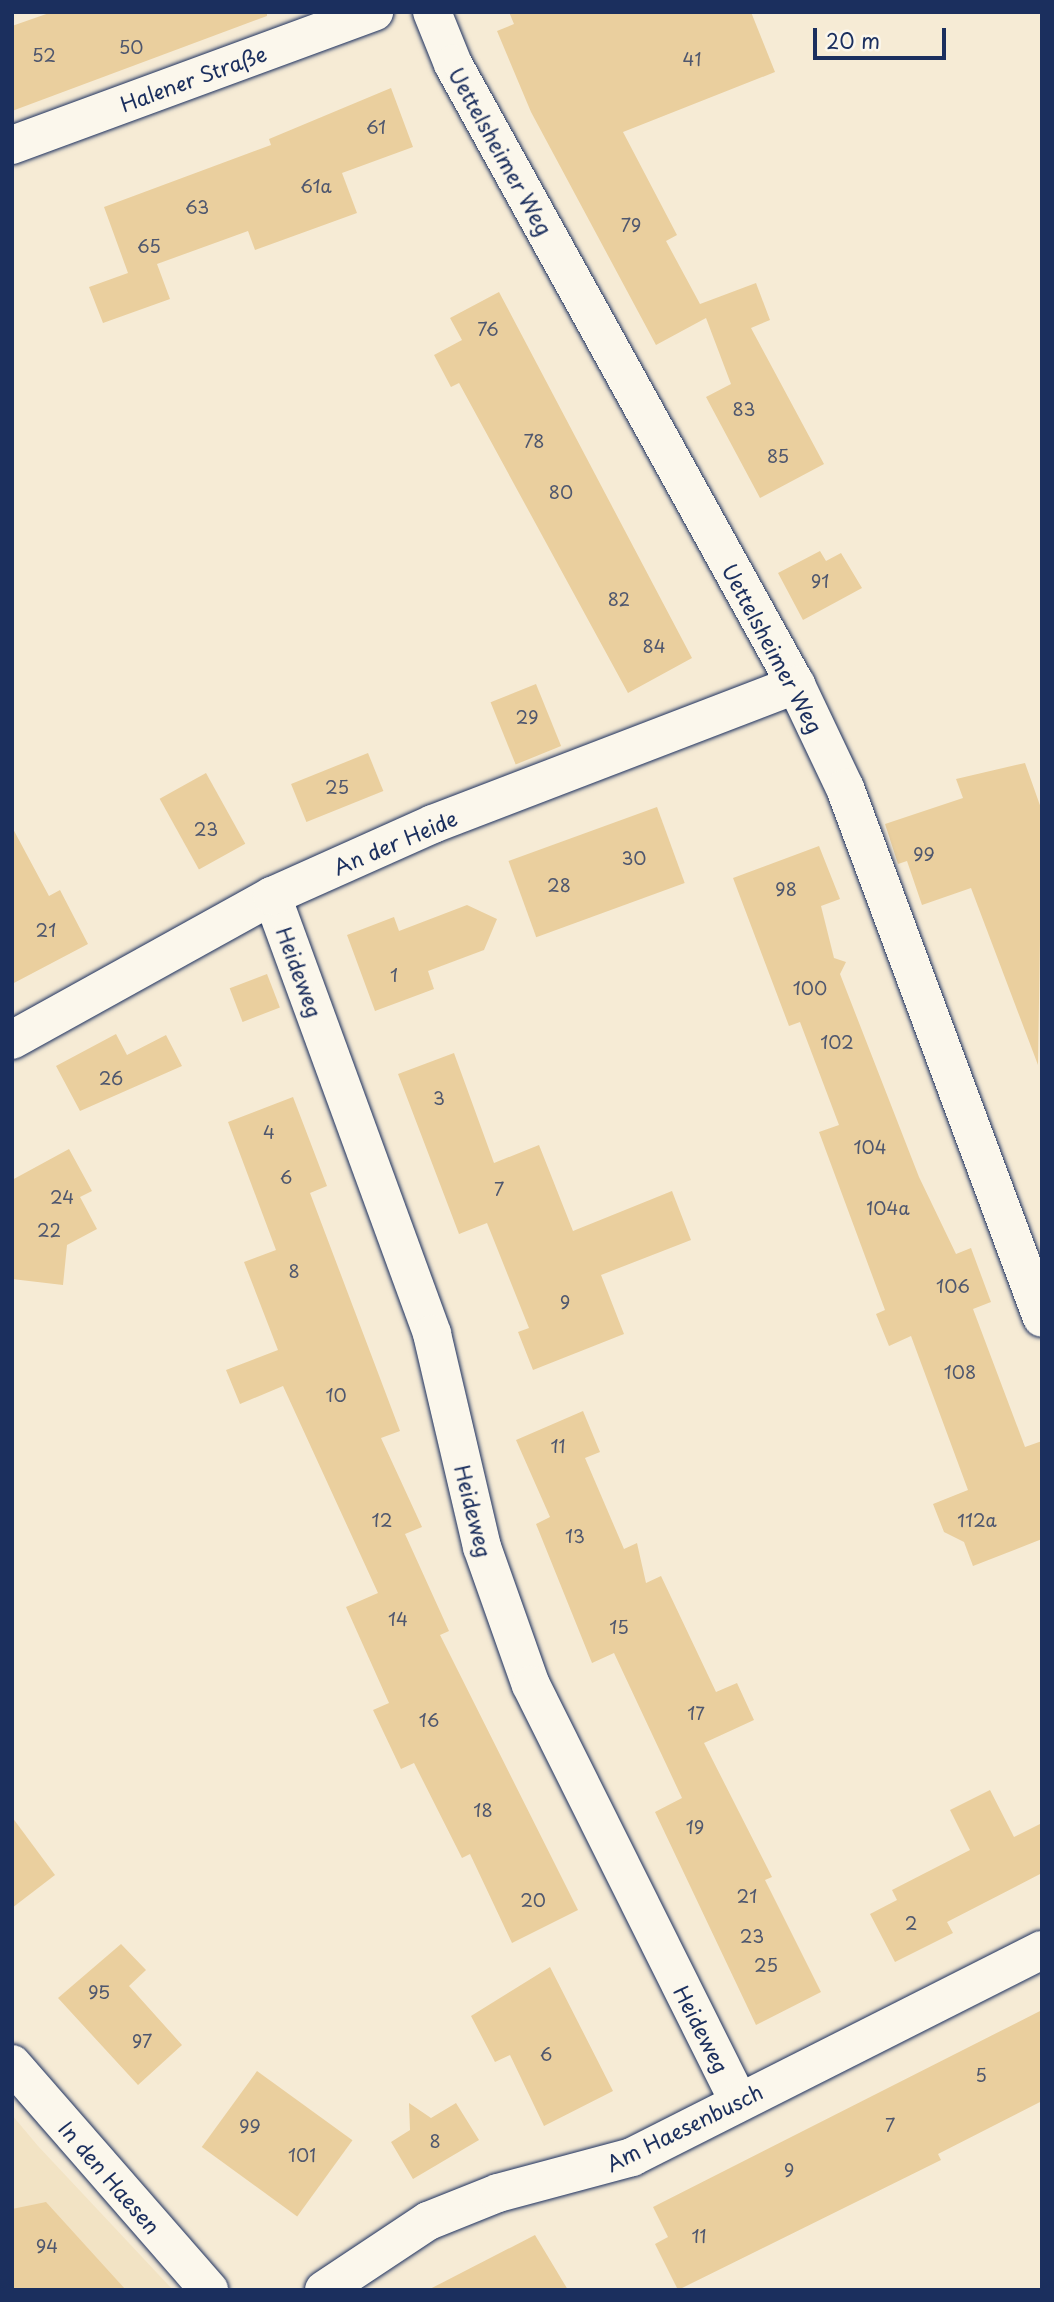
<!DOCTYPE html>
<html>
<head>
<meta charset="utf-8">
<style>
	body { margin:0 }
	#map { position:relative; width:1054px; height:2302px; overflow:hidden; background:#f6ebd5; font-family:"Playpen Sans",sans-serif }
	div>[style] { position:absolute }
	.built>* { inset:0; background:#f2e3c4 }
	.building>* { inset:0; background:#eacf9e; transform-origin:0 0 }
	.roads { filter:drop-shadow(0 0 2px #1b2f5e) drop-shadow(0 0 2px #1b2f5e) }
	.minor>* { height:38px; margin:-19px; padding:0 19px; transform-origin:19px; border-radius:19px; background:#fbf7ec }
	span { translate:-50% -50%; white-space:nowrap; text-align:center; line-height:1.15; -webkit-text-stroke:6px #fbf7ec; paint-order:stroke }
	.number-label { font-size:18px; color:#4f576e }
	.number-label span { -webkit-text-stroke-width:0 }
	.street-label { font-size:21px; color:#1b2f5e }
	.frame { position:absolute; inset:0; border:14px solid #1b2f5e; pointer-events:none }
	.scale { position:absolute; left:813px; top:28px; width:133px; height:32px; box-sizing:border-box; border:4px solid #1b2f5e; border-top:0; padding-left:9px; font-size:21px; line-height:24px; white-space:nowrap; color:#1b2f5e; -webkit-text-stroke:5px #fbf7ec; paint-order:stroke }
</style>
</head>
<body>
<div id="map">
	<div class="built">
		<i style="clip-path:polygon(12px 2115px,38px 2146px,173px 2290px,12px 2290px)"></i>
	</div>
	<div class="building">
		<i style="clip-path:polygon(52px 12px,267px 12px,267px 16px,12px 111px,12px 26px)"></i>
		<i style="clip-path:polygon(509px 12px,751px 12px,775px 72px,623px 132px,677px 235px,666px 241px,700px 304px,756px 283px,770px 320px,751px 328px,824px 464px,760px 498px,706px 397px,731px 384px,706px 318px,656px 345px,531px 112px,497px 31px,514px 24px)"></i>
		<i style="clip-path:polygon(391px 88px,413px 147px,342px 173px,357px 213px,255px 250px,248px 231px,157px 264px,170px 299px,103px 323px,89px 287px,128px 273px,104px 207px,271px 145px,269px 139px)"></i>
		<i style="clip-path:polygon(499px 292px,692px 658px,628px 693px,459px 383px,451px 387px,434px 355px,462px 340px,450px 318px)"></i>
		<i style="clip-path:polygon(820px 551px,826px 561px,841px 553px,862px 588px,803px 620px,778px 573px)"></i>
		<i style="left:536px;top:684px;width:67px;height:49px;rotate:68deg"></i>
		<i style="left:368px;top:753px;width:41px;height:83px;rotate:68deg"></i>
		<i style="clip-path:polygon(1025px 763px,1042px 811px,1038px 1065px,971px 888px,922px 905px,907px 861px,898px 864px,885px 824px,963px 798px,956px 779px)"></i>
		<i style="left:206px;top:773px;width:81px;height:53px;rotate:61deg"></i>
		<i style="left:657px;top:807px;width:81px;height:158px;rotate:70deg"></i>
		<i style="clip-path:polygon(12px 827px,49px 896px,60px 890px,88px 944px,12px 984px)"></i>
		<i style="clip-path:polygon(819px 846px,840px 899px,821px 906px,834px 958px,846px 962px,840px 974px,919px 1177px,956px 1254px,971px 1248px,991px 1302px,973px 1309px,1025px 1447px,1042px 1441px,1042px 1539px,973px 1566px,964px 1542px,944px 1532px,933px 1504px,968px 1490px,911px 1336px,889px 1346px,876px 1314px,885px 1310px,819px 1132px,839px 1125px,800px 1022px,789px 1026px,733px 878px)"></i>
		<i style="clip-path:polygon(467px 905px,497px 919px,484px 950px,428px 971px,434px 989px,375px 1011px,347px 935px,394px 917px,399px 931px)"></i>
		<i style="left:267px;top:974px;width:36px;height:40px;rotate:69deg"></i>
		<i style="clip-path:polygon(116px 1034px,127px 1055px,166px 1035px,182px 1066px,80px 1111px,56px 1066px)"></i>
		<i style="clip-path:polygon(454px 1053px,494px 1163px,539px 1145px,573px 1231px,672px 1191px,691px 1240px,601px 1275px,624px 1334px,533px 1370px,518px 1332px,529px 1328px,487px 1223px,459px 1234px,398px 1074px)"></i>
		<i style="clip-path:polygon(293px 1097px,327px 1186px,310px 1193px,400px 1431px,381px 1438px,422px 1527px,405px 1534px,449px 1631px,440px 1635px,578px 1910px,512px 1943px,470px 1854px,462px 1858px,414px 1763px,401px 1769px,373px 1710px,389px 1703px,346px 1607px,378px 1593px,283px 1386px,240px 1404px,226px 1370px,278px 1350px,244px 1262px,276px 1250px,228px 1122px)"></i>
		<i style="clip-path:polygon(69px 1149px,92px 1191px,80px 1197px,97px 1229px,67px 1245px,63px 1285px,12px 1279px,12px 1180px)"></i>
		<i style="clip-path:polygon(583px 1411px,600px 1452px,585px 1458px,624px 1549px,637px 1543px,646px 1583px,661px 1576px,716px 1692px,737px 1683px,754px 1720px,704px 1743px,772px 1877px,765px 1880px,821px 1992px,756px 2025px,655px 1812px,682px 1798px,614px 1653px,592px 1663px,536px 1524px,550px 1517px,516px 1440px)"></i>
		<i style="clip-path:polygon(990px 1790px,1014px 1837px,1042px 1823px,1042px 1873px,947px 1922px,953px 1933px,895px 1962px,870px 1914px,897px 1900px,892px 1890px,970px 1850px,950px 1810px)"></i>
		<i style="clip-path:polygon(12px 1817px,55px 1875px,12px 1908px)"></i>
		<i style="clip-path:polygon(121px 1944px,146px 1970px,129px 1986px,182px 2045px,138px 2085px,58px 1998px)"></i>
		<i style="clip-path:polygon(550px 1967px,613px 2091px,544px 2126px,510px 2055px,495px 2062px,471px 2016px)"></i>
		<i style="clip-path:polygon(1042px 2010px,1042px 2101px,938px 2154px,941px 2160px,678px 2290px,655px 2244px,668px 2237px,653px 2207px)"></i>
		<i style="left:257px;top:2071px;width:118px;height:94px;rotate:36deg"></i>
		<i style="clip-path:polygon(409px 2103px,431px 2118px,456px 2103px,479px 2140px,413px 2179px,391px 2142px,410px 2130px)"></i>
		<i style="clip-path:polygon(46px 2202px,126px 2290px,12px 2290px,12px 2209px)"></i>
		<i style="clip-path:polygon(535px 2235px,568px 2290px,428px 2290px)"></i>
	</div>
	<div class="roads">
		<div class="minor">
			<i style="left:432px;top:12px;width:56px;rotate:68deg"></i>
			<i style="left:453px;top:64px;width:709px;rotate:61.09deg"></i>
			<i style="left:796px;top:685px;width:114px;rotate:64.6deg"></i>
			<i style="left:845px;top:788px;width:565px;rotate:69.61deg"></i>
			<i style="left:12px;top:145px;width:386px;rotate:-20.2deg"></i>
			<i style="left:272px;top:896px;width:466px;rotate:69.9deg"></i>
			<i style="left:432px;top:1334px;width:219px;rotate:76.8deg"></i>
			<i style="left:482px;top:1547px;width:146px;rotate:70.5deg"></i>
			<i style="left:531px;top:1685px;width:465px;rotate:63.5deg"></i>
			<i style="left:12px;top:1040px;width:297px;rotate:-29deg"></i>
			<i style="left:272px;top:896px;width:176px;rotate:-24.1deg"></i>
			<i style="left:433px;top:824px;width:389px;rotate:-21deg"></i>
			<i style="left:12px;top:2064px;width:300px;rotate:48.9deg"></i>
			<i style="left:324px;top:2290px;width:125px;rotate:-33.6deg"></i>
			<i style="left:428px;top:2221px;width:75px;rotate:-21.8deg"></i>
			<i style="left:498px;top:2193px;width:139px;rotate:-15deg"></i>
			<i style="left:632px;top:2157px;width:459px;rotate:-26.8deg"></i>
		</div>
	</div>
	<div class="number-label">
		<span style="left:131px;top:47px">50</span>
		<span style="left:44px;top:55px">52</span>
		<span style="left:692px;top:59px">41</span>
		<span style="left:376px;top:127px">61</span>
		<span style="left:316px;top:186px">61a</span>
		<span style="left:197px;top:207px">63</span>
		<span style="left:631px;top:225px">79</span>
		<span style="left:149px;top:246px">65</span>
		<span style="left:488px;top:329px">76</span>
		<span style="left:744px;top:409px">83</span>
		<span style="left:534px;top:441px">78</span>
		<span style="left:778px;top:456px">85</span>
		<span style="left:561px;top:492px">80</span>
		<span style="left:820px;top:581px">91</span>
		<span style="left:619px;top:599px">82</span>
		<span style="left:654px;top:646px">84</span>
		<span style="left:527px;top:717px">29</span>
		<span style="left:337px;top:787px">25</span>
		<span style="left:206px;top:829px">23</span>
		<span style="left:924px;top:854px">99</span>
		<span style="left:634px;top:858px">30</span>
		<span style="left:559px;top:885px">28</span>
		<span style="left:786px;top:889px">98</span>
		<span style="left:46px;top:930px">21</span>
		<span style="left:394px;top:975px">1</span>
		<span style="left:810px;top:988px">100</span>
		<span style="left:837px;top:1042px">102</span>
		<span style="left:111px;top:1078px">26</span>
		<span style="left:439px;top:1098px">3</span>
		<span style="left:269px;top:1132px">4</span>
		<span style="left:870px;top:1147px">104</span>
		<span style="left:286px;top:1177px">6</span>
		<span style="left:499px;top:1189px">7</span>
		<span style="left:62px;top:1197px">24</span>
		<span style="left:888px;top:1208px">104a</span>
		<span style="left:49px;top:1230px">22</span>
		<span style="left:294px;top:1271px">8</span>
		<span style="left:953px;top:1286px">106</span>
		<span style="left:565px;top:1302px">9</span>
		<span style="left:960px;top:1372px">108</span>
		<span style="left:336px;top:1395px">10</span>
		<span style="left:558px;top:1446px">11</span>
		<span style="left:382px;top:1520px">12</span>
		<span style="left:977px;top:1520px">112a</span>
		<span style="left:575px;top:1536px">13</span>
		<span style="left:398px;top:1619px">14</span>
		<span style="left:619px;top:1627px">15</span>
		<span style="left:696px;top:1713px">17</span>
		<span style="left:429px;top:1720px">16</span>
		<span style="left:483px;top:1810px">18</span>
		<span style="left:695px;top:1827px">19</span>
		<span style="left:747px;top:1896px">21</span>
		<span style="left:533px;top:1900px">20</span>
		<span style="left:911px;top:1923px">2</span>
		<span style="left:752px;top:1936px">23</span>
		<span style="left:766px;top:1965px">25</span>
		<span style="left:99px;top:1992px">95</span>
		<span style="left:142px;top:2041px">97</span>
		<span style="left:546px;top:2054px">6</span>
		<span style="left:981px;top:2075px">5</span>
		<span style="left:890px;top:2125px">7</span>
		<span style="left:250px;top:2126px">99</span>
		<span style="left:435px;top:2141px">8</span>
		<span style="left:302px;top:2155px">101</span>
		<span style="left:789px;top:2170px">9</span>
		<span style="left:699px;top:2236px">11</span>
		<span style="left:47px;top:2246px">94</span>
	</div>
	<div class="street-label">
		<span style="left:193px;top:78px;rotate:-20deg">Halener Straße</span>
		<span style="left:501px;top:151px;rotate:61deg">Uettelsheimer Weg</span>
		<span style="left:773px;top:648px;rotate:62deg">Uettelsheimer Weg</span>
		<span style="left:395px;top:842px;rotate:-23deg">An der Heide</span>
		<span style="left:300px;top:972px;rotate:70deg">Heideweg</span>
		<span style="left:474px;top:1511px;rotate:76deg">Heideweg</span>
		<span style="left:702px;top:2029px;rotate:63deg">Heideweg</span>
		<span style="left:684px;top:2127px;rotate:-26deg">Am Haesenbusch</span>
		<span style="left:110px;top:2177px;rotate:49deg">In den Haesen</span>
	</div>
	<div class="frame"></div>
	<div class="scale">20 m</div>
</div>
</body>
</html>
